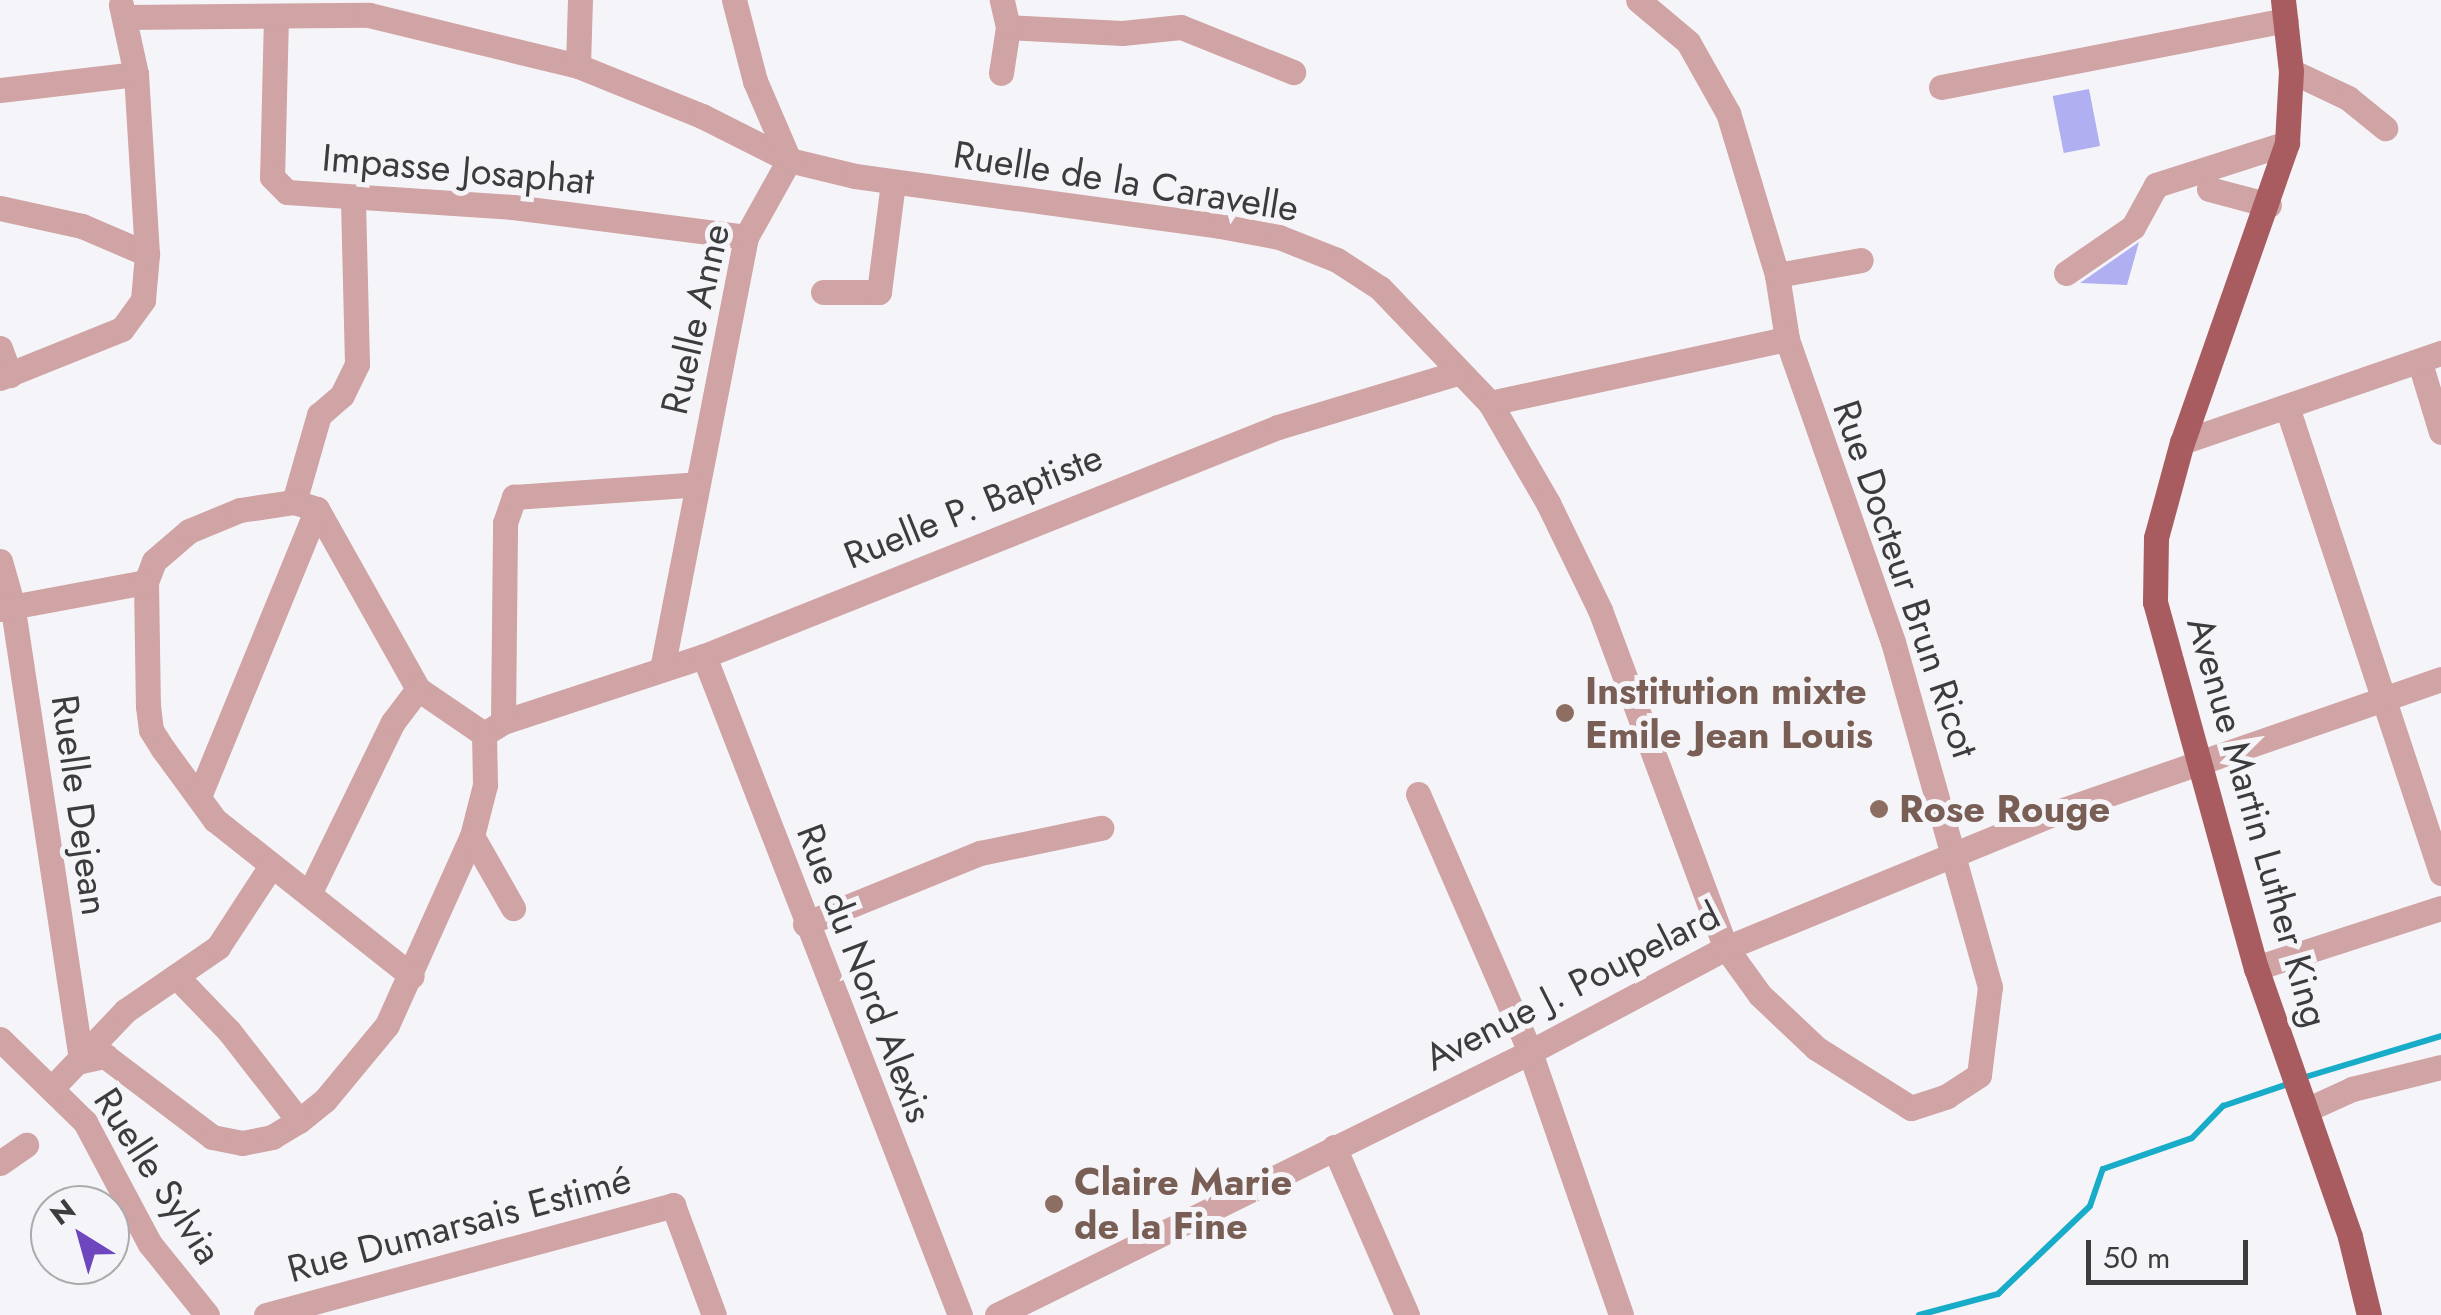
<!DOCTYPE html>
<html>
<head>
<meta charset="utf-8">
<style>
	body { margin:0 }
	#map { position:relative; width:2441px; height:1315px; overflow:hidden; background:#f5f5f9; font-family:Jost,sans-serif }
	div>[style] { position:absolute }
	.stream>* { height:6px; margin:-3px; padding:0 3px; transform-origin:3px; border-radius:3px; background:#18acc9 }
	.building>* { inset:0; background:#afaff2; transform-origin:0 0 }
	.minor>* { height:25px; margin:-12.5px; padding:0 12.5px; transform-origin:12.5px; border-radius:12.5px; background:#d0a3a4 }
	.major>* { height:25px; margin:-12.5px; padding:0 12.5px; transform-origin:12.5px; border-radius:12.5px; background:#a95c60 }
	.dots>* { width:28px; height:28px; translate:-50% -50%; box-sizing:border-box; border:5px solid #f5f5f9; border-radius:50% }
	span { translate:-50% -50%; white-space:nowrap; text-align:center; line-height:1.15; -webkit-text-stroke:10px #f5f5f9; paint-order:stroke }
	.street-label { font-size:38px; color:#3c3c3e }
	.education-label { font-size:38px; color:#785e54; font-weight:700 }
	.left { translate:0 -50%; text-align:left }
	.north { position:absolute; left:30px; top:1185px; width:100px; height:100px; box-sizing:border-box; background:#f5f5f9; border:2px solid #ababae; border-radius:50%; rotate:323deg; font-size:28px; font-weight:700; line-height:40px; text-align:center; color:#3c3c3e }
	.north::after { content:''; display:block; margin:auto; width:35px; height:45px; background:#6e47bf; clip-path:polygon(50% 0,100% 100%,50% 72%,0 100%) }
	.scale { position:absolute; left:2086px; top:1240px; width:162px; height:45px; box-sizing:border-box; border:5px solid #3c3c3e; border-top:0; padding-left:12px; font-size:30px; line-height:35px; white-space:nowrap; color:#3c3c3e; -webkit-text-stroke:8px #f5f5f9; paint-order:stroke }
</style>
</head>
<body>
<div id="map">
	<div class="stream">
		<i style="left:2302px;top:1078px;width:145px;rotate:-16.8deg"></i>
		<i style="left:1919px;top:1315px;width:82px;rotate:-14.9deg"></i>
		<i style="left:1998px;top:1294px;width:127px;rotate:-43.7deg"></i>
		<i style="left:2090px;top:1206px;width:39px;rotate:-71deg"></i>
		<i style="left:2103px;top:1169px;width:94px;rotate:-19.2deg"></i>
		<i style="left:2192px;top:1138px;width:45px;rotate:-45.9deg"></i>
		<i style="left:2223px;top:1106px;width:72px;rotate:-18.7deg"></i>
	</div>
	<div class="building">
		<i style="left:2089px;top:89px;width:58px;height:37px;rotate:79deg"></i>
		<i style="clip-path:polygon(2139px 242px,2127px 285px,2080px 283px)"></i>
	</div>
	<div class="minor">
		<i style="left:276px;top:16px;width:161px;rotate:91.4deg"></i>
		<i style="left:272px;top:177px;width:21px;rotate:45deg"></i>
		<i style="left:287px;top:192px;width:226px;rotate:3.8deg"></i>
		<i style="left:513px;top:207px;width:235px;rotate:7.3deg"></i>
		<i style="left:124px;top:17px;width:245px;rotate:-0.5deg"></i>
		<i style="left:369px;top:15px;width:215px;rotate:13.7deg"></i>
		<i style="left:578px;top:66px;width:134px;rotate:22deg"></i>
		<i style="left:702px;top:116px;width:97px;rotate:26.8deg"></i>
		<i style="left:789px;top:160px;width:68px;rotate:13.6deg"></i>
		<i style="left:855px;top:176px;width:368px;rotate:7.8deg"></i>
		<i style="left:1220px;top:226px;width:60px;rotate:10.6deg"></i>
		<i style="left:1279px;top:237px;width:62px;rotate:21.6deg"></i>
		<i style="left:1337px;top:260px;width:51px;rotate:33.1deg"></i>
		<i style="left:1380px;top:288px;width:159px;rotate:46.3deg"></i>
		<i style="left:1490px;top:403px;width:116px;rotate:59.9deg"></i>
		<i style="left:1548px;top:503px;width:119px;rotate:64.1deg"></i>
		<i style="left:1600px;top:610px;width:361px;rotate:69.6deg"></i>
		<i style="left:1726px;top:948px;width:58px;rotate:54.1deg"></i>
		<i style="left:1760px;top:995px;width:77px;rotate:43.4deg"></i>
		<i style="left:1816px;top:1048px;width:112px;rotate:32.3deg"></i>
		<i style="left:1911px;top:1108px;width:38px;rotate:-18deg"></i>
		<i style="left:1947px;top:1096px;width:38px;rotate:-33deg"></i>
		<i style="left:1979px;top:1075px;width:89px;rotate:-82.9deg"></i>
		<i style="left:1990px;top:987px;width:358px;rotate:-105.7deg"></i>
		<i style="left:1893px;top:642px;width:321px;rotate:-109.3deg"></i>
		<i style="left:1787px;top:339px;width:65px;rotate:-98.9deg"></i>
		<i style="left:1777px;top:275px;width:169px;rotate:-106.8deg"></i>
		<i style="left:1728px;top:113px;width:81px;rotate:-119.4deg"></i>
		<i style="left:1688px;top:42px;width:65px;rotate:-140deg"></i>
		<i style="left:1008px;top:27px;width:114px;rotate:3deg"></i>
		<i style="left:1122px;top:33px;width:59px;rotate:-5.8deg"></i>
		<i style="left:1181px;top:27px;width:121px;rotate:21.9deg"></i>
		<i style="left:578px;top:66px;width:66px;rotate:-88.3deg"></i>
		<i style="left:2291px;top:71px;width:63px;rotate:25.3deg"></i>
		<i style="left:2348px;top:98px;width:48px;rotate:39deg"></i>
		<i style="left:1001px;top:73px;width:47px;rotate:-81.3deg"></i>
		<i style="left:1008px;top:27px;width:28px;rotate:-103deg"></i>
		<i style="left:1941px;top:87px;width:351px;rotate:-11deg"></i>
		<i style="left:0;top:90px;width:137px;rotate:-6.7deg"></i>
		<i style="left:2209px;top:189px;width:62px;rotate:14.9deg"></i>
		<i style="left:0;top:208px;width:84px;rotate:12.4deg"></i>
		<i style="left:82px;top:226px;width:71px;rotate:23.3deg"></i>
		<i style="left:2066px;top:273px;width:81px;rotate:-34.5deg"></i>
		<i style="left:2133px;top:227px;width:48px;rotate:-61.3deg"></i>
		<i style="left:2156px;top:185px;width:138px;rotate:-17.8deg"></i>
		<i style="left:1777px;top:275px;width:85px;rotate:-10.1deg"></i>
		<i style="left:823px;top:292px;width:56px"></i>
		<i style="left:879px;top:292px;width:111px;rotate:-82.7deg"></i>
		<i style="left:0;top:348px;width:29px;rotate:70deg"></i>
		<i style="left:2420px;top:363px;width:72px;rotate:73.1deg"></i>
		<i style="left:0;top:378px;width:131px;rotate:-21.9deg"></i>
		<i style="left:122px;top:329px;width:36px;rotate:-54deg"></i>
		<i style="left:143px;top:300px;width:46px;rotate:-85deg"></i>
		<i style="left:147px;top:254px;width:180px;rotate:-93.5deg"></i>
		<i style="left:136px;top:74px;width:71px;rotate:-102.3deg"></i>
		<i style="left:1490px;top:403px;width:304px;rotate:-12.2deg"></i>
		<i style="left:2287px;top:407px;width:491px;rotate:71.7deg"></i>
		<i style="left:2182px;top:442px;width:274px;rotate:-19deg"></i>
		<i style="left:294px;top:502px;width:91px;rotate:-74deg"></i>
		<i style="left:319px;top:415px;width:30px;rotate:-41deg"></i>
		<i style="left:342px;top:395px;width:34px;rotate:-64deg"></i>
		<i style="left:357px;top:364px;width:164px;rotate:-91.4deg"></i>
		<i style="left:0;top:561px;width:44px;rotate:74.1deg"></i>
		<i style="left:12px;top:603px;width:463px;rotate:81.4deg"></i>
		<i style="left:81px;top:1061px;width:25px;rotate:-12deg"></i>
		<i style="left:105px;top:1056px;width:134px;rotate:37.1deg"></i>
		<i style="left:212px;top:1137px;width:31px;rotate:11deg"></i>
		<i style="left:242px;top:1143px;width:31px;rotate:-11deg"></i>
		<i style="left:272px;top:1137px;width:31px;rotate:-31deg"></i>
		<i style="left:299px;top:1121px;width:33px;rotate:-39deg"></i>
		<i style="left:325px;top:1100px;width:97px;rotate:-50.4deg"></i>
		<i style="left:387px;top:1025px;width:207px;rotate:-65.8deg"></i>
		<i style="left:472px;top:836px;width:53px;rotate:-75.7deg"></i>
		<i style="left:485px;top:785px;width:51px;rotate:-91.1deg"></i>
		<i style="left:146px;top:582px;width:124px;rotate:89.1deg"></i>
		<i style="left:148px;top:706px;width:24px;rotate:83deg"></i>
		<i style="left:151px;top:730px;width:22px;rotate:58deg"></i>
		<i style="left:163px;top:749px;width:88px;rotate:53.8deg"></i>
		<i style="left:215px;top:820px;width:251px;rotate:38.4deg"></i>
		<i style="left:0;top:609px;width:148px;rotate:-10.5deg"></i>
		<i style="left:146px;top:582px;width:22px;rotate:-69deg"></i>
		<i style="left:154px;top:561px;width:46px;rotate:-40.6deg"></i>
		<i style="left:189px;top:531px;width:55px;rotate:-22.4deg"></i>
		<i style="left:240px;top:510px;width:55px;rotate:-8.4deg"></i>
		<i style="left:294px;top:502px;width:24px;rotate:17deg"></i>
		<i style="left:317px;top:509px;width:206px;rotate:60.7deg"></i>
		<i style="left:418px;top:689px;width:80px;rotate:34.3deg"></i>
		<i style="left:484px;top:734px;width:22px;rotate:-32deg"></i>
		<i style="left:503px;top:722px;width:212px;rotate:-18.2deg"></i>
		<i style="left:704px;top:656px;width:618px;rotate:-21.75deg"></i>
		<i style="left:1278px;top:427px;width:187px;rotate:-16.8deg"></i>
		<i style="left:704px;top:656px;width:707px;rotate:68.77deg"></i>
		<i style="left:662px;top:669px;width:440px;rotate:-79deg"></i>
		<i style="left:746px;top:237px;width:88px;rotate:-60.8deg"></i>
		<i style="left:789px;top:160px;width:86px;rotate:-113.3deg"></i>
		<i style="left:755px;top:81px;width:84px;rotate:-104.5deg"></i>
		<i style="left:503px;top:722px;width:199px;rotate:-89.4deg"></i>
		<i style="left:505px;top:523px;width:28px;rotate:-71deg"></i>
		<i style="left:514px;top:497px;width:184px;rotate:-4deg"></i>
		<i style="left:200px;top:794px;width:308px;rotate:-67.7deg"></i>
		<i style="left:1418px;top:794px;width:281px;rotate:66.5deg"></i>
		<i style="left:1530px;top:1052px;width:278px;rotate:70.9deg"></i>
		<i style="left:472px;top:836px;width:83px;rotate:60.3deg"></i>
		<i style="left:309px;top:894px;width:191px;rotate:-64deg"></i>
		<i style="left:393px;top:722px;width:41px;rotate:-52.9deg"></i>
		<i style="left:805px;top:924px;width:189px;rotate:-22.1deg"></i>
		<i style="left:980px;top:853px;width:124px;rotate:-11.7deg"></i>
		<i style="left:2256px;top:968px;width:194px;rotate:-18deg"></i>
		<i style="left:176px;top:976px;width:76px;rotate:46.1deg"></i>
		<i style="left:229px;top:1031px;width:114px;rotate:52.1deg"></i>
		<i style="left:0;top:1039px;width:119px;rotate:44.3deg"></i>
		<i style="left:85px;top:1122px;width:138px;rotate:62deg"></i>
		<i style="left:150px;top:1244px;width:91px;rotate:51.2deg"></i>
		<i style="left:53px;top:1087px;width:105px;rotate:-46.5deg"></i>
		<i style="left:125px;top:1011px;width:113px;rotate:-34.5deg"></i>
		<i style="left:218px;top:947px;width:97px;rotate:-56.8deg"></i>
		<i style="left:2306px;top:1110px;width:51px;rotate:-24.5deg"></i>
		<i style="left:2352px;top:1089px;width:92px;rotate:-13.9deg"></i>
		<i style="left:1334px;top:1147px;width:183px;rotate:66.5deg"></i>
		<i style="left:0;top:1163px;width:32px;rotate:-35deg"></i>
		<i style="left:266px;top:1315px;width:422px;rotate:-15.1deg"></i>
		<i style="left:673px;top:1205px;width:117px;rotate:69.6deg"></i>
		<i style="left:997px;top:1315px;width:594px;rotate:-26.26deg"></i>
		<i style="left:1530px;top:1052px;width:222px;rotate:-28deg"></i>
		<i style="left:1726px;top:948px;width:361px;rotate:-22.3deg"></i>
		<i style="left:2060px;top:811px;width:403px;rotate:-19.1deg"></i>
	</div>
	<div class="major">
		<i style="left:2283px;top:0;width:71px;rotate:83.6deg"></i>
		<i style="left:2291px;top:71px;width:72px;rotate:93.2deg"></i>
		<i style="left:2287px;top:143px;width:317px;rotate:109.3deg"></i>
		<i style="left:2182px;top:442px;width:99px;rotate:105.2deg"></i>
		<i style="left:2156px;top:538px;width:64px;rotate:90.9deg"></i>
		<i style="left:2155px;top:602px;width:380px;rotate:74.6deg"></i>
		<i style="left:2256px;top:968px;width:285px;rotate:70.7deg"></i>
		<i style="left:2350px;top:1237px;width:80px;rotate:76.3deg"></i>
	</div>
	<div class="dots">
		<i style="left:1565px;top:713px;background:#8d6e63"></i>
		<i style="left:1879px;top:809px;background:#8d6e63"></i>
		<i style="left:1054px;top:1204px;background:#8d6e63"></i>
	</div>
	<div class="street-label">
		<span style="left:458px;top:169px;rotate:5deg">Impasse Josaphat</span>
		<span style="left:1126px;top:181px;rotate:9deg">Ruelle de la Caravelle</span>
		<span style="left:695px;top:319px;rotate:-77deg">Ruelle Anne</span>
		<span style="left:973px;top:506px;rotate:-22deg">Ruelle P. Baptiste</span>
		<span style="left:1906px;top:579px;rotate:71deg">Rue Docteur Brun Ricot</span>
		<span style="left:80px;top:805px;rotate:82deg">Ruelle Dejean</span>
		<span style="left:2258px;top:822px;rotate:74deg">Avenue Martin Luther King</span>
		<span style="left:865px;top:973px;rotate:69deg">Rue du Nord Alexis</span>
		<span style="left:1572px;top:986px;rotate:-27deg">Avenue J. Poupelard</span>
		<span style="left:158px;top:1176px;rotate:57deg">Ruelle Sylvia</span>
		<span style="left:459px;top:1224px;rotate:-15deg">Rue Dumarsais Estimé</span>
	</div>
	<div class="education-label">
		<span class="left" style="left:1585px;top:713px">Institution mixte<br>Emile Jean Louis</span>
		<span class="left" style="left:1899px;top:809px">Rose Rouge</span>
		<span class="left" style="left:1074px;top:1204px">Claire Marie<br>de la Fine</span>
	</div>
	<div class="north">N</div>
	<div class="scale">50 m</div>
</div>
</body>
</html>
